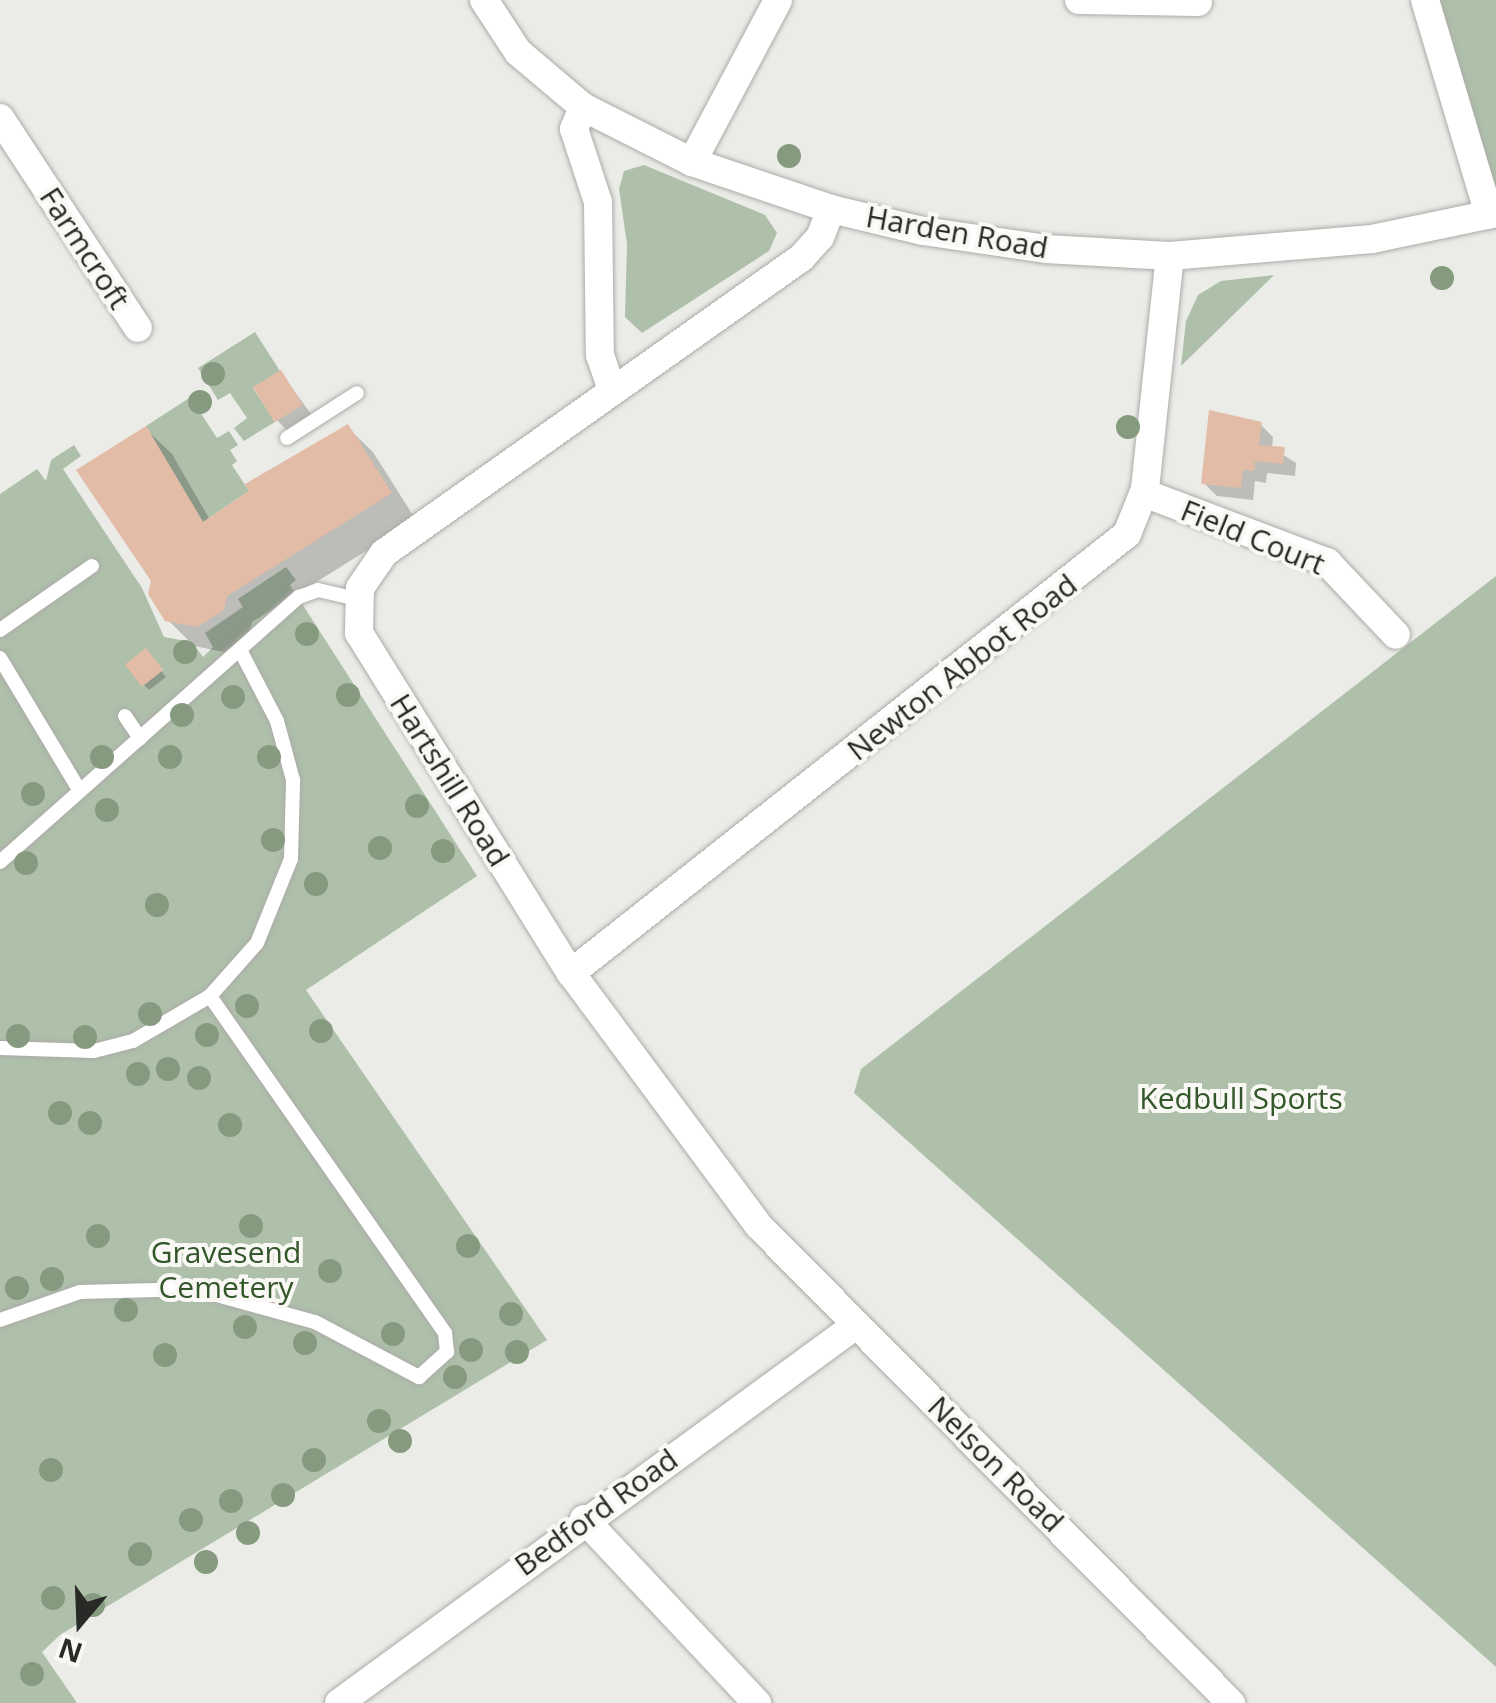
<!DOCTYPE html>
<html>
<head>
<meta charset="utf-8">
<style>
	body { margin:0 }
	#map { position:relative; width:1496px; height:1703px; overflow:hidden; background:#ebebe7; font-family:"Open Sans",sans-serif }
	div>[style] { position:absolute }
	.green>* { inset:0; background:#aec0aa }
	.shadow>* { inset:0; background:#0003 }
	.building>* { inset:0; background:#e2bca6; transform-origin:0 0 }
	.roads { filter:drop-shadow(0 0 2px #acaba8) drop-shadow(0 0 2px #acaba8) }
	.service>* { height:14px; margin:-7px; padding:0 7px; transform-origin:7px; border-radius:7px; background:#fff }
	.minor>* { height:28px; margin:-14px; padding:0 14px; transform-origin:14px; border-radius:14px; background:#fff }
	.trees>* { width:24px; height:24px; margin:-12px; border-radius:50%; background:#869a7f }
	span { translate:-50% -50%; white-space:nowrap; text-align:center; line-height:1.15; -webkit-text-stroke:8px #f9f8f5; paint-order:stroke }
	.street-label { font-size:30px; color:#292927 }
	.park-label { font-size:30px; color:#33572a }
	.north { position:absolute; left:30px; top:1573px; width:100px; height:100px; -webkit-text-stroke:8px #f9f8f5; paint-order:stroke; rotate:199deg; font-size:28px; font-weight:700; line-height:40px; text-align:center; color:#292927 }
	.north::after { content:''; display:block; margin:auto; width:35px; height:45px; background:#292927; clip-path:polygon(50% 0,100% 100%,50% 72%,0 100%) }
</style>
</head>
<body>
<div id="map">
	<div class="green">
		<i style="clip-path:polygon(1433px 0,1496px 0,1496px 184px,1494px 185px)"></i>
		<i style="clip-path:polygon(644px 165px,765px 215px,777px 233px,769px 251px,642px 333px,625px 317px,627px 244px,619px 189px,624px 171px)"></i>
		<i style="clip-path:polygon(1274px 275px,1181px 366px,1186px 321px,1198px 295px,1221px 281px)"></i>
		<i style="clip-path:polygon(255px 332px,280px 371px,253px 388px,275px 422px,244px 441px,234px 428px,247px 418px,230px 393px,218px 400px,198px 368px)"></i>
		<i style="clip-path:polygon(200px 391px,210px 406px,200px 412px,217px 438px,229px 431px,238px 445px,230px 450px,237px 461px,232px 465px,249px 491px,203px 522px,146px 426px)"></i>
		<i style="clip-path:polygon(74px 445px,81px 456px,63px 469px,142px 588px,164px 637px,192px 642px,203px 657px,213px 647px,205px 633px,243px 607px,238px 599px,286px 567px,296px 580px,290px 585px,477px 876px,306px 990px,547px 1340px,60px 1635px,42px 1652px,77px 1703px,0 1703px,0 494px,37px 469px,46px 481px,51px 460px)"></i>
		<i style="clip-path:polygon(1496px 576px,1496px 1667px,854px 1093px,861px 1069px)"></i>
	</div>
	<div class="shadow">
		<i style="clip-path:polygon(281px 373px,314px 418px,289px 433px,277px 420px)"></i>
		<i style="clip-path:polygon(1211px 413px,1260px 424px,1273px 437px,1272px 448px,1296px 463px,1295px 476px,1267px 473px,1266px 483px,1255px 481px,1253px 500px,1217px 496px,1204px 483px)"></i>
		<i style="clip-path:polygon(347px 427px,373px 452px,416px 520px,252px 622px,249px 636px,224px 652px,194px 646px,167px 619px,154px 580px,146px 429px,172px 454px,210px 520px)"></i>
		<i style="clip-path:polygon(151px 657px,166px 677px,149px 690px,143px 684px)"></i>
	</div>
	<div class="building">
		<i style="left:281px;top:370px;width:41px;height:33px;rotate:58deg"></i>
		<i style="clip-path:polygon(1209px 410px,1262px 422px,1259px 445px,1285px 447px,1283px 464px,1255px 461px,1254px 471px,1243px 470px,1241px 488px,1201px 484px)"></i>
		<i style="clip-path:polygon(348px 424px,392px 493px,227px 596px,224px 610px,197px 627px,165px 621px,148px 594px,151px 581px,76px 470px,146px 426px,203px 522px,249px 491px,245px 484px)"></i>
		<i style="left:146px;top:648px;width:28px;height:27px;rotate:52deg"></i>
	</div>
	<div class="roads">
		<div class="service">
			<i style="left:287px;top:438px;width:83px;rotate:-32.7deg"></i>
			<i style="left:0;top:630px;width:112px;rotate:-34.8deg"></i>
			<i style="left:0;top:658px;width:155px;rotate:59deg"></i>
			<i style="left:125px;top:716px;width:27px;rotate:56deg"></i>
			<i style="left:0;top:862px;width:400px;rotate:-41.6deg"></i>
			<i style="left:299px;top:597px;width:20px;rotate:-20deg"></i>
			<i style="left:318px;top:590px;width:40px;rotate:13deg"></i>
			<i style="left:0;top:1048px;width:94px;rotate:1.8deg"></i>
			<i style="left:94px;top:1051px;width:40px;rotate:-14.4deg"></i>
			<i style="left:133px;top:1041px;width:89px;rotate:-30.3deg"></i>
			<i style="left:210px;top:996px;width:71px;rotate:-48.4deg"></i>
			<i style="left:257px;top:943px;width:91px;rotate:-68deg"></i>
			<i style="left:291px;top:859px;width:79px;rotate:-88.5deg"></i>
			<i style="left:293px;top:780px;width:61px;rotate:-105.2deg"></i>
			<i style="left:277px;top:721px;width:80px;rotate:-117.5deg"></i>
			<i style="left:0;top:1320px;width:85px;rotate:-19.3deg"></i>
			<i style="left:80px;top:1292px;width:115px;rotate:-1.5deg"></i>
			<i style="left:195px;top:1289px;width:124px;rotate:15.4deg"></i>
			<i style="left:315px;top:1322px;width:118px;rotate:27.9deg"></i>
			<i style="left:419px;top:1377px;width:38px;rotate:-42deg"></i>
			<i style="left:447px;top:1352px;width:19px;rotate:-96deg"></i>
			<i style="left:445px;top:1333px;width:411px;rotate:-124.9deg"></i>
		</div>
		<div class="minor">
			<i style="left:484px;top:0;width:62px;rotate:56.8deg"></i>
			<i style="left:518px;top:52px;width:85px;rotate:40.2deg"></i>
			<i style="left:583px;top:107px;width:122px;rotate:26.8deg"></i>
			<i style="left:692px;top:162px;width:147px;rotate:18.7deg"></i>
			<i style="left:831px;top:209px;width:95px;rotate:13.4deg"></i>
			<i style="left:923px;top:231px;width:124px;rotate:8.3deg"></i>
			<i style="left:1046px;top:249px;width:124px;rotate:3.2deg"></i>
			<i style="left:1170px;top:256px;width:203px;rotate:-4.8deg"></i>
			<i style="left:1372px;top:239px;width:127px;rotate:-11.8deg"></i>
			<i style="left:1079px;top:0;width:119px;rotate:1deg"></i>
			<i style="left:1425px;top:0;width:224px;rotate:73.4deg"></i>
			<i style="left:583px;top:107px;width:24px;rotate:112deg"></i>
			<i style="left:574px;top:129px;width:77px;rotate:71.8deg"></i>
			<i style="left:598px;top:202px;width:153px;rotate:89.3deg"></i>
			<i style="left:600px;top:355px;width:36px;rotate:71deg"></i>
			<i style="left:0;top:118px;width:251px;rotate:56.7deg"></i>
			<i style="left:692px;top:162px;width:183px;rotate:-62deg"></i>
			<i style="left:831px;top:209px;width:30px;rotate:111deg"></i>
			<i style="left:820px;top:237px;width:28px;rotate:132deg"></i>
			<i style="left:801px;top:258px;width:511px;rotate:144.72deg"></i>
			<i style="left:384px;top:553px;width:42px;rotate:124.4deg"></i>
			<i style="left:360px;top:588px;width:45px;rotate:91.3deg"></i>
			<i style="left:359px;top:633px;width:401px;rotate:58.1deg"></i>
			<i style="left:571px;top:973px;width:315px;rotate:53.4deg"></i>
			<i style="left:759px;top:1226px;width:671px;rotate:45.3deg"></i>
			<i style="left:1144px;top:493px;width:196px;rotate:20.7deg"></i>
			<i style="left:1327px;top:562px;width:100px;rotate:46.6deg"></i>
			<i style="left:571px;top:973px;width:708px;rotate:-38.29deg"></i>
			<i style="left:1127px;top:534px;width:48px;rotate:-68.2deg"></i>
			<i style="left:1145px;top:489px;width:234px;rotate:-83.9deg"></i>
			<i style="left:584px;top:1519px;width:253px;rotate:46.8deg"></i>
			<i style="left:339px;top:1703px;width:640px;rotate:-36.17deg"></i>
		</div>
	</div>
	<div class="trees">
		<i style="left:789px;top:156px"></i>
		<i style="left:1442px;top:278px"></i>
		<i style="left:213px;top:374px"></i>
		<i style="left:200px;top:402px"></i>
		<i style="left:1128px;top:427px"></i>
		<i style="left:307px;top:634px"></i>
		<i style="left:185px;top:652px"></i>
		<i style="left:348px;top:695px"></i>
		<i style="left:233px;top:697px"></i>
		<i style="left:182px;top:715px"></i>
		<i style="left:102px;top:757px"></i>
		<i style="left:170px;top:757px"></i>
		<i style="left:269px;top:757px"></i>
		<i style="left:33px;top:794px"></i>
		<i style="left:417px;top:806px"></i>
		<i style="left:107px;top:810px"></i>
		<i style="left:273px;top:840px"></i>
		<i style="left:380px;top:848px"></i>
		<i style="left:443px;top:851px"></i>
		<i style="left:26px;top:863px"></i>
		<i style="left:316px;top:884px"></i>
		<i style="left:157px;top:905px"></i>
		<i style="left:247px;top:1006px"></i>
		<i style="left:150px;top:1014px"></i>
		<i style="left:321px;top:1031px"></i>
		<i style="left:207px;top:1035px"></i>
		<i style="left:18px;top:1036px"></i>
		<i style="left:85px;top:1037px"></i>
		<i style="left:168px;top:1069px"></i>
		<i style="left:138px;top:1074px"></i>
		<i style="left:199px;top:1078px"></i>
		<i style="left:60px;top:1113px"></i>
		<i style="left:90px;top:1123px"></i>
		<i style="left:230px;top:1125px"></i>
		<i style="left:251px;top:1226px"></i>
		<i style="left:98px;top:1236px"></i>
		<i style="left:468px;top:1246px"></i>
		<i style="left:330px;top:1271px"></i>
		<i style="left:52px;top:1279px"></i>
		<i style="left:17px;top:1288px"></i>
		<i style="left:126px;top:1310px"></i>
		<i style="left:511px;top:1314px"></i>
		<i style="left:245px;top:1327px"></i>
		<i style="left:393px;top:1334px"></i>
		<i style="left:305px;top:1343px"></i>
		<i style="left:471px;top:1350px"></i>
		<i style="left:517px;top:1352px"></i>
		<i style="left:165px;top:1355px"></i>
		<i style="left:455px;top:1377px"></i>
		<i style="left:379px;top:1421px"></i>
		<i style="left:400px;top:1441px"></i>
		<i style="left:314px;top:1460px"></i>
		<i style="left:51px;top:1470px"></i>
		<i style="left:283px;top:1495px"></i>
		<i style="left:231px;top:1501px"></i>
		<i style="left:191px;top:1520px"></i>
		<i style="left:248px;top:1533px"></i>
		<i style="left:140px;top:1554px"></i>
		<i style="left:206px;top:1562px"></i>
		<i style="left:53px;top:1598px"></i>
		<i style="left:93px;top:1605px"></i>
		<i style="left:32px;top:1674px"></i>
	</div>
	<div class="street-label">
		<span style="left:957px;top:232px;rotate:10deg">Harden Road</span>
		<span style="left:85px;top:248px;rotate:57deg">Farmcroft</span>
		<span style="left:1253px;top:537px;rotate:22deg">Field Court</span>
		<span style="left:962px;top:667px;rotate:-38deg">Newton Abbot Road</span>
		<span style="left:450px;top:780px;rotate:58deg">Hartshill Road</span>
		<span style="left:996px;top:1464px;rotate:45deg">Nelson Road</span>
		<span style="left:596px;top:1512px;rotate:-36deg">Bedford Road</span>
	</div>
	<div class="park-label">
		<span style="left:1241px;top:1098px">Kedbull Sports</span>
		<span style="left:226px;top:1269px">Gravesend<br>Cemetery</span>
	</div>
	<div class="north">N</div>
</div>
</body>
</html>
